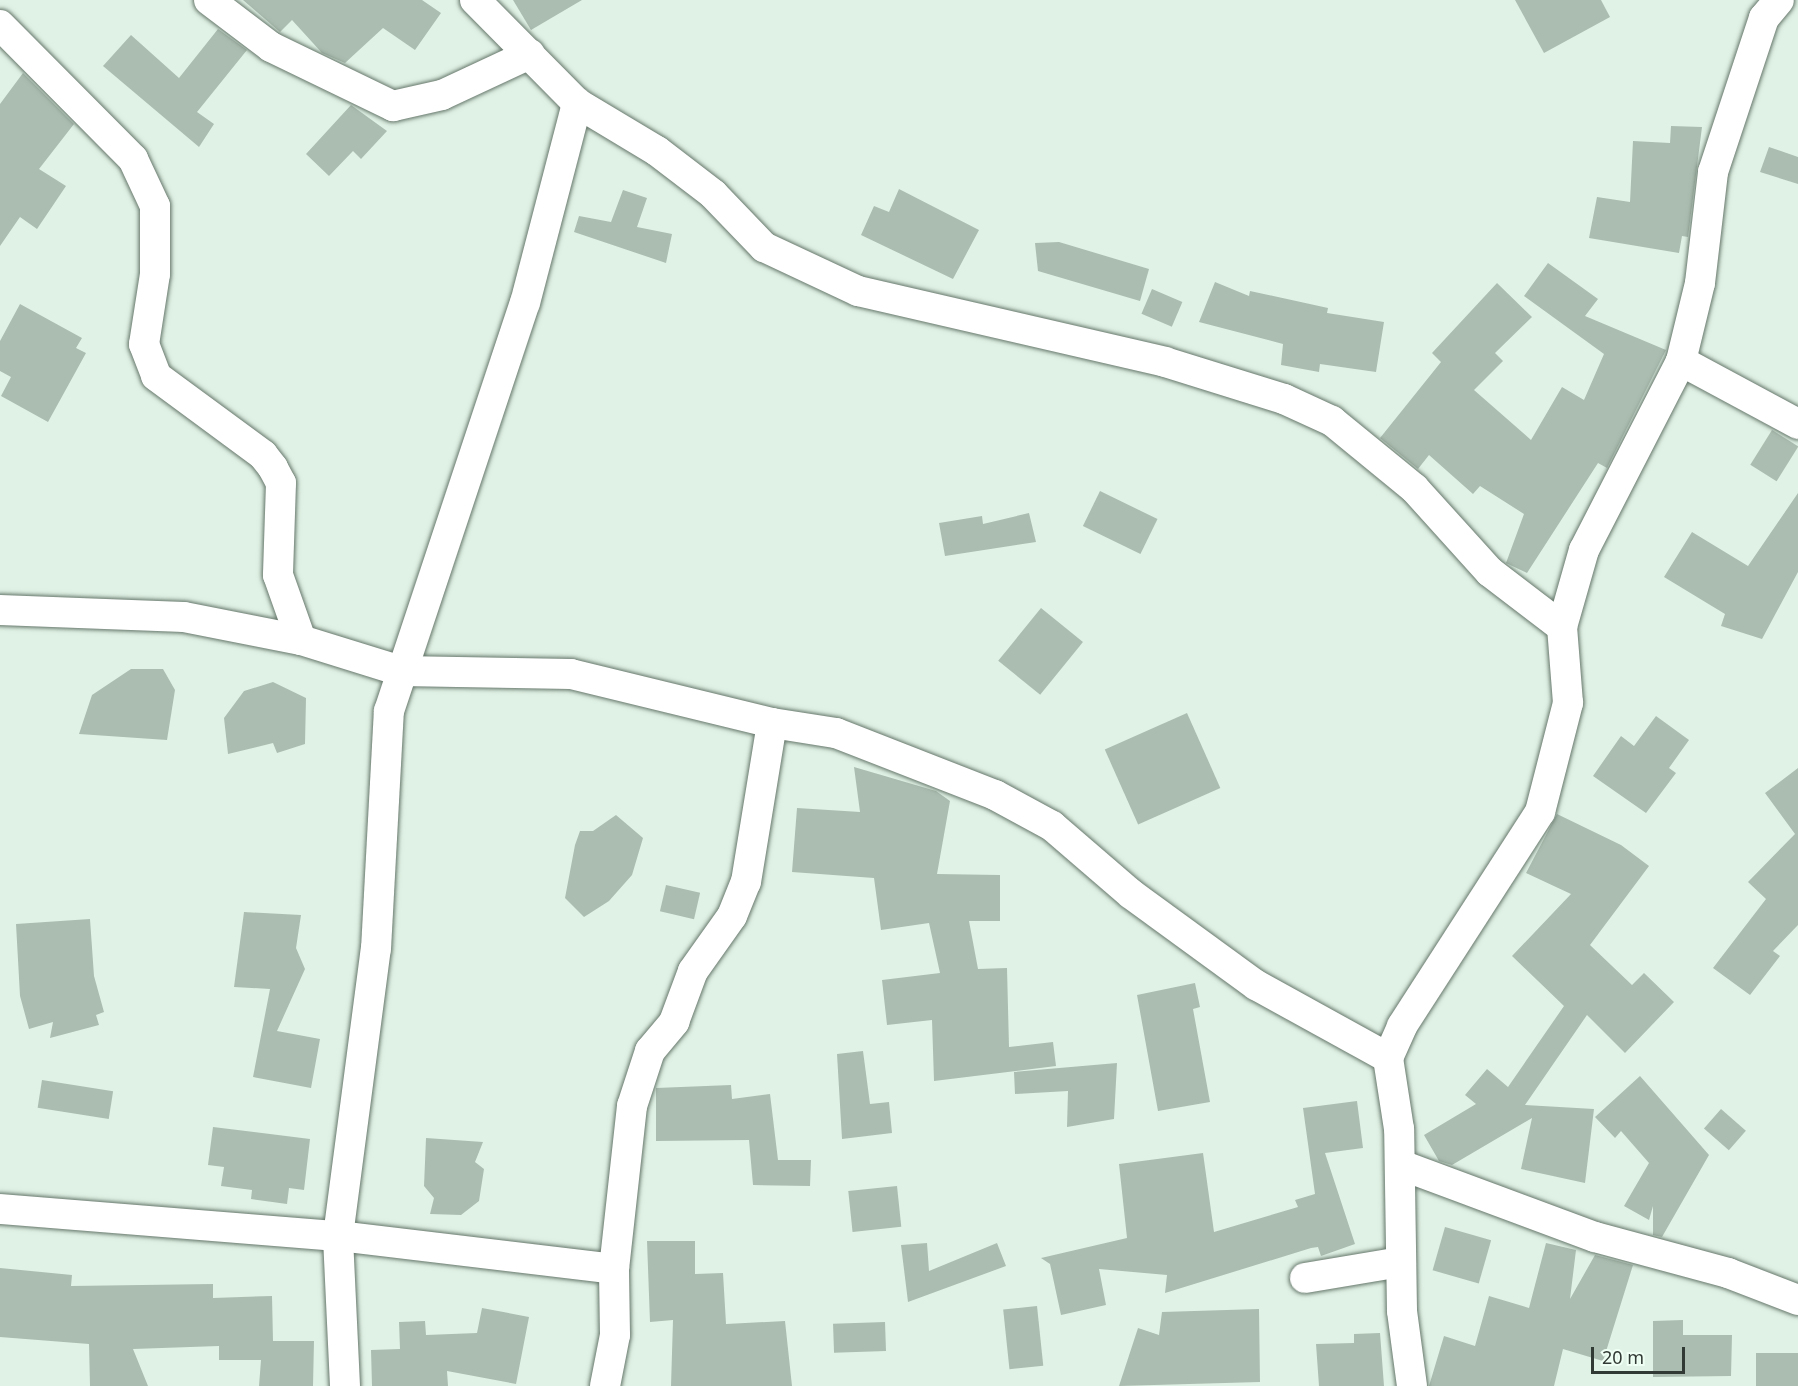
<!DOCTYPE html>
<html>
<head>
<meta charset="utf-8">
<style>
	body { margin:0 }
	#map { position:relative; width:1798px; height:1386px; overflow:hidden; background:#e0f2e5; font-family:"Noto Sans",sans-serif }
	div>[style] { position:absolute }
	.building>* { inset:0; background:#abbdb0; transform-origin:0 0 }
	.roads { filter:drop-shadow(0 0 2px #66776b) drop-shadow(0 0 2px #66776b) }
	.street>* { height:30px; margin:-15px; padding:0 15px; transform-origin:15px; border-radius:15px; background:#fff }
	span { translate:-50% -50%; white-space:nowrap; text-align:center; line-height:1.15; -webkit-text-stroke:4.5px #effff4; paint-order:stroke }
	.scale { position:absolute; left:1591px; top:1347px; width:94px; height:27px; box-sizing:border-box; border:3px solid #323a35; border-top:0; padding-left:8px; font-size:18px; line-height:21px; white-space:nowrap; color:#323a35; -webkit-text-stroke:4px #effff4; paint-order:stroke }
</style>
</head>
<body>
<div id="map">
	<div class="building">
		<i style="clip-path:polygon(243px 0,422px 0,441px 13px,415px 50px,383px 28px,345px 63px,322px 53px,292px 20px,280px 32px)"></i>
		<i style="clip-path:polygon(513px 0,582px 0,531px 30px)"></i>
		<i style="clip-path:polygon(1515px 0,1601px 0,1610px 17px,1544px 53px)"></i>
		<i style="clip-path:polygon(218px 29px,247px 50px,197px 112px,214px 124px,199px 147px,103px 66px,131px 35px,179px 78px)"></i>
		<i style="clip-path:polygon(23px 73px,74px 124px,39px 169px,66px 186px,37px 229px,20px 217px,0 246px,0 104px)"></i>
		<i style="clip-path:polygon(351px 105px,387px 131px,361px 159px,353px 151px,329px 176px,306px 154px)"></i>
		<i style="clip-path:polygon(1671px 126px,1702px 127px,1688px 237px,1682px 236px,1679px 253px,1589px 238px,1597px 197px,1630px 202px,1633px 141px,1670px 143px)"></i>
		<i style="clip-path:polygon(1769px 147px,1798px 157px,1798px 184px,1760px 172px)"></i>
		<i style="clip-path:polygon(899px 189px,979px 230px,953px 279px,861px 235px,874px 206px,889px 212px)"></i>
		<i style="clip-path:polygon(623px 190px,647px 198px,637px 227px,672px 234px,666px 263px,574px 232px,579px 216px,611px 222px)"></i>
		<i style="clip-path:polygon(1059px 242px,1149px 269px,1140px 301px,1038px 271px,1035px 243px)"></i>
		<i style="clip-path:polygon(1548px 263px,1598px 299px,1585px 316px,1666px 350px,1607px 468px,1598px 463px,1527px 573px,1506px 563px,1524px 514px,1480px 486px,1473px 494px,1429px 455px,1418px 469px,1380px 438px,1441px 362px,1432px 353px,1497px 283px,1532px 317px,1495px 353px,1503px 361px,1474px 390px,1531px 440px,1562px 387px,1584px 400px,1604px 354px,1524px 296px)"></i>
		<i style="clip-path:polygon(1215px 282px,1249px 296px,1250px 291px,1328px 308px,1327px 313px,1384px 322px,1376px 372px,1320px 364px,1319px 372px,1281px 365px,1283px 344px,1199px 322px)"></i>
		<i style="left:1152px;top:289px;width:33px;height:27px;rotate:23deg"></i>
		<i style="clip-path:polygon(20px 304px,82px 338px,76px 348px,86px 353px,48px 422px,1px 396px,11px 377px,0 371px,0 341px)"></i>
		<i style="left:1772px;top:430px;width:31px;height:41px;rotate:32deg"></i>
		<i style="left:1100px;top:491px;width:64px;height:39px;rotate:26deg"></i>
		<i style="clip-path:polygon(1798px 493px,1798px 572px,1762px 639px,1721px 626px,1725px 614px,1664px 577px,1692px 532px,1748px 566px)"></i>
		<i style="clip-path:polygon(1029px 513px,1036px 542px,945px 556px,939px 523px,982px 516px,983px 524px)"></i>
		<i style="left:1041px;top:608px;width:54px;height:68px;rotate:39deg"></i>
		<i style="clip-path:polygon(131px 669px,163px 669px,175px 690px,167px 740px,79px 734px,92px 695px)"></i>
		<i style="clip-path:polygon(273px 682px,306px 698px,305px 744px,277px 753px,273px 743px,228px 754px,224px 718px,244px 691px)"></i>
		<i style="left:1187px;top:713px;width:82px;height:90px;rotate:66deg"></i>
		<i style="clip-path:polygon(1656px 716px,1689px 740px,1669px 768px,1676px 773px,1646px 813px,1593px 776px,1621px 736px,1634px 746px)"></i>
		<i style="clip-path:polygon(854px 767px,936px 791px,950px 801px,937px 874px,1000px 875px,1000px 921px,969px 921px,978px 969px,1007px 968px,1009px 1047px,1053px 1042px,1056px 1066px,934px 1081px,932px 1020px,887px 1025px,882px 980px,940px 973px,929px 923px,881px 930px,874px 878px,792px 872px,797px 808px,860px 812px)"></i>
		<i style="clip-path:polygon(1798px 768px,1798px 925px,1773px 951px,1780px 956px,1750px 995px,1713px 968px,1766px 899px,1748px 882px,1795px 834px,1765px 793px)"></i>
		<i style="clip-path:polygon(1557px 814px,1621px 845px,1649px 866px,1590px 945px,1632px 985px,1644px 973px,1674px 1002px,1625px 1053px,1587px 1015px,1525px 1105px,1594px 1109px,1585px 1183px,1521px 1169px,1532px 1118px,1452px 1165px,1439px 1161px,1424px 1135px,1476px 1104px,1465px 1095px,1487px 1069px,1508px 1087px,1564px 1006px,1512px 956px,1571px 894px,1526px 873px)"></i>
		<i style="clip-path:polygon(616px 815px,643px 838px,632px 875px,609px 901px,584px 917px,565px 898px,575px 845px,580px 831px,593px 831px)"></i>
		<i style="left:666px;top:885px;width:35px;height:27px;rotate:13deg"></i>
		<i style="clip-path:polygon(244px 912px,301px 915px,296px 948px,305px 969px,277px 1031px,320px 1039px,311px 1088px,253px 1077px,270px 989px,234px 987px)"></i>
		<i style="clip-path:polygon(90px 919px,94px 976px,104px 1012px,96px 1015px,99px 1025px,50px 1038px,53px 1022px,29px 1029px,20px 996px,16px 924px)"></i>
		<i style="clip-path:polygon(1195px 983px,1200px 1007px,1193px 1009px,1210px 1102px,1158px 1111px,1137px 995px)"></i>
		<i style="clip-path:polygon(863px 1051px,870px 1104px,889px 1102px,892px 1133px,842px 1139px,837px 1054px)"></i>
		<i style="clip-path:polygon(1117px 1063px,1114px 1119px,1067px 1127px,1068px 1091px,1015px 1094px,1014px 1072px)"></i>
		<i style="clip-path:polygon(1640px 1076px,1709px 1155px,1662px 1237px,1653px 1235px,1653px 1206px,1649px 1220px,1624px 1206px,1649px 1163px,1621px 1131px,1615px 1138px,1595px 1117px)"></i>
		<i style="left:42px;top:1080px;width:72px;height:28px;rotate:9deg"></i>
		<i style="clip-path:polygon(731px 1085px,732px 1099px,770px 1094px,778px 1160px,811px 1160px,810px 1186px,753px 1185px,749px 1140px,656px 1141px,656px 1088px)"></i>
		<i style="clip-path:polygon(1357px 1101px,1363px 1148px,1325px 1153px,1355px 1244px,1321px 1256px,1318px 1247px,1311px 1248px,1165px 1293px,1167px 1275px,1099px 1269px,1106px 1305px,1061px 1315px,1050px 1264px,1041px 1258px,1127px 1238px,1119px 1164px,1203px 1153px,1214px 1232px,1298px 1207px,1295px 1200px,1315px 1194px,1303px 1108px)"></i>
		<i style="left:1721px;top:1109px;width:33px;height:26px;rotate:41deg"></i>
		<i style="clip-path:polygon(213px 1127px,310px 1139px,304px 1190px,289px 1188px,287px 1204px,251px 1199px,252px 1190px,221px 1186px,224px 1167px,208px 1165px)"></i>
		<i style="clip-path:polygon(426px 1138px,483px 1142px,475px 1162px,484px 1169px,479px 1201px,461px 1215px,430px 1214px,434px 1198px,424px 1186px)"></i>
		<i style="left:897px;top:1186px;width:41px;height:49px;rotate:84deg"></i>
		<i style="left:1445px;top:1227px;width:48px;height:45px;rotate:16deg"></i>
		<i style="clip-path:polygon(647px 1241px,695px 1241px,695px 1274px,723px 1273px,726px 1324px,785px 1321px,792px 1386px,671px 1386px,673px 1320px,650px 1322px)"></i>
		<i style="clip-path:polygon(927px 1243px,929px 1271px,997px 1243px,1006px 1266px,908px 1302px,901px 1245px)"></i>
		<i style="clip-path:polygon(1546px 1243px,1576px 1250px,1570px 1299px,1595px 1255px,1633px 1265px,1603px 1361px,1563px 1349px,1554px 1386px,1429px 1386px,1444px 1336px,1475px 1346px,1489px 1296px,1529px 1308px)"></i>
		<i style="clip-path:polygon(0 1268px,72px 1275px,71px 1286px,213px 1284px,213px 1298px,272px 1296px,273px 1341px,314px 1341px,313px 1386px,259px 1386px,261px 1360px,219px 1360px,219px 1346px,133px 1349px,148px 1386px,90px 1386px,89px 1344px,0 1337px)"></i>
		<i style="left:1037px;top:1306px;width:60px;height:34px;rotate:84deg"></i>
		<i style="clip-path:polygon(482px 1308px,529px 1317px,516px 1384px,447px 1371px,448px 1386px,372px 1386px,371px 1350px,400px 1349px,399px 1322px,425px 1321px,426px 1335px,477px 1333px)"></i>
		<i style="clip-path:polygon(1259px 1309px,1260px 1382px,1119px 1386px,1138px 1328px,1159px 1335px,1162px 1312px)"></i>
		<i style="clip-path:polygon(1683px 1320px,1683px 1335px,1732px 1335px,1731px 1376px,1653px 1377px,1653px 1321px)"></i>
		<i style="left:885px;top:1322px;width:29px;height:52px;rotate:88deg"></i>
		<i style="clip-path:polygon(1380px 1333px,1384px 1386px,1319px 1386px,1316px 1344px,1354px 1343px,1354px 1334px)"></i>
		<i style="left:1798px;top:1353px;width:33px;height:42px;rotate:90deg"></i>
	</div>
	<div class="roads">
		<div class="street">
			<i style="left:209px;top:0;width:78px;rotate:37.2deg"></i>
			<i style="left:271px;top:47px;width:136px;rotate:25.8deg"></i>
			<i style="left:393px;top:106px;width:50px;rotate:-12.7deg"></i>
			<i style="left:442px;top:95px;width:97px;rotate:-25deg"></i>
			<i style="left:475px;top:0;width:145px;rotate:45.3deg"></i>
			<i style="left:577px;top:103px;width:93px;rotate:31deg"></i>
			<i style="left:657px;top:151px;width:71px;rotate:37.5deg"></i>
			<i style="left:713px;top:194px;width:74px;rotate:46.1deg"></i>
			<i style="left:764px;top:247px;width:104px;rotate:25.1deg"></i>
			<i style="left:858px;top:291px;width:315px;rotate:13deg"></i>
			<i style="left:1165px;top:362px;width:125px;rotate:17.3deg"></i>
			<i style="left:1284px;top:399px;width:53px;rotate:24.6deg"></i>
			<i style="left:1332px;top:421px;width:106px;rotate:39.3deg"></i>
			<i style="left:1414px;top:488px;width:113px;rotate:47.9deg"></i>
			<i style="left:1490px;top:572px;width:91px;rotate:37.4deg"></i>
			<i style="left:0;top:25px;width:189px;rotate:45.2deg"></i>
			<i style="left:133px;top:159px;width:52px;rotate:64.9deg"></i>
			<i style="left:155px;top:206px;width:68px;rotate:90deg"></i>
			<i style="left:155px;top:274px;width:71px;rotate:98.9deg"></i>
			<i style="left:144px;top:344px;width:34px;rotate:69deg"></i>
			<i style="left:156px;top:376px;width:133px;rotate:36.4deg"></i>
			<i style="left:263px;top:455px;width:16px;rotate:52deg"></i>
			<i style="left:273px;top:468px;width:17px;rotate:62deg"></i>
			<i style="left:281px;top:483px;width:92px;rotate:91.9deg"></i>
			<i style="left:278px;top:575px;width:69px;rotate:70.5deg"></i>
			<i style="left:1681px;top:361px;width:133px;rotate:28.3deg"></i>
			<i style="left:0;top:610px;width:184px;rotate:2.2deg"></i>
			<i style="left:184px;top:617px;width:119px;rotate:11.1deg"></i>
			<i style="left:301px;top:640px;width:105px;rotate:17.2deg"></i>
			<i style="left:401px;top:671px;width:170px;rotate:1deg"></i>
			<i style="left:571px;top:674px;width:207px;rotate:13.7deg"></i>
			<i style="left:772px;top:723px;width:65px;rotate:8.9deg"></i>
			<i style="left:836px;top:733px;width:171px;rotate:21.3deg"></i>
			<i style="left:995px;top:795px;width:65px;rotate:28.5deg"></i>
			<i style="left:1052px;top:826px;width:104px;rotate:40.7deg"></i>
			<i style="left:1131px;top:894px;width:155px;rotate:36.1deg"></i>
			<i style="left:1256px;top:985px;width:151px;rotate:28.9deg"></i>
			<i style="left:1401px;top:1165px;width:207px;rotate:20.4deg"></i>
			<i style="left:1595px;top:1237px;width:138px;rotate:15.1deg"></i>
			<i style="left:1728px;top:1273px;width:75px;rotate:21.1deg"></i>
			<i style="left:0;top:1209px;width:339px;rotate:4.6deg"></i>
			<i style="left:338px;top:1236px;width:278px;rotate:6.8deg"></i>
			<i style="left:1305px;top:1278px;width:97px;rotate:-9.5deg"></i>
			<i style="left:345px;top:1386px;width:150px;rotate:-92.7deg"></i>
			<i style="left:338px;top:1236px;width:290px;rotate:-82.5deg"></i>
			<i style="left:376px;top:949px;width:238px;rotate:-86.9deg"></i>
			<i style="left:389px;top:711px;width:430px;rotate:-71.6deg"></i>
			<i style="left:525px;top:303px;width:207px;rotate:-75.4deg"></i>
			<i style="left:605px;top:1386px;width:52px;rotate:-78.9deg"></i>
			<i style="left:615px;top:1335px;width:66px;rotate:-90.9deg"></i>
			<i style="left:614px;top:1269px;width:164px;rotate:-83.7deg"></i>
			<i style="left:632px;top:1106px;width:58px;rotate:-71.9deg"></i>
			<i style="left:650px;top:1051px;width:38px;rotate:-50deg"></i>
			<i style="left:674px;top:1022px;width:54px;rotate:-69.6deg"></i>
			<i style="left:693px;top:971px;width:67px;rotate:-54.7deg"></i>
			<i style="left:732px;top:916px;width:37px;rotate:-68deg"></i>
			<i style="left:746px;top:882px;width:161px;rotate:-80.7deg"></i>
			<i style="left:1412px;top:1386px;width:76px;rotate:-97.6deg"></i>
			<i style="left:1402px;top:1311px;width:182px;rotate:-90.9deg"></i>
			<i style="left:1399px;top:1129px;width:72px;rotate:-98.8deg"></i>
			<i style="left:1388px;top:1058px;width:35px;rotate:-66deg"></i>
			<i style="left:1402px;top:1026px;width:255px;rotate:-57.2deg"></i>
			<i style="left:1540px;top:812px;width:113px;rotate:-75.6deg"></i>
			<i style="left:1568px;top:703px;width:76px;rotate:-94.5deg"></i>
			<i style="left:1562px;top:627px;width:80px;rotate:-74.1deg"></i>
			<i style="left:1584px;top:550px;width:212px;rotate:-62.8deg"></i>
			<i style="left:1681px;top:361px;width:80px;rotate:-76.3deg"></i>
			<i style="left:1700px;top:283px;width:112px;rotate:-83.3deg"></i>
			<i style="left:1713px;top:172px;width:162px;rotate:-71.7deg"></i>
			<i style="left:1764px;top:18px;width:23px;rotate:-50deg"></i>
		</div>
	</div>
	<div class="scale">20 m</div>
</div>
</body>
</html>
